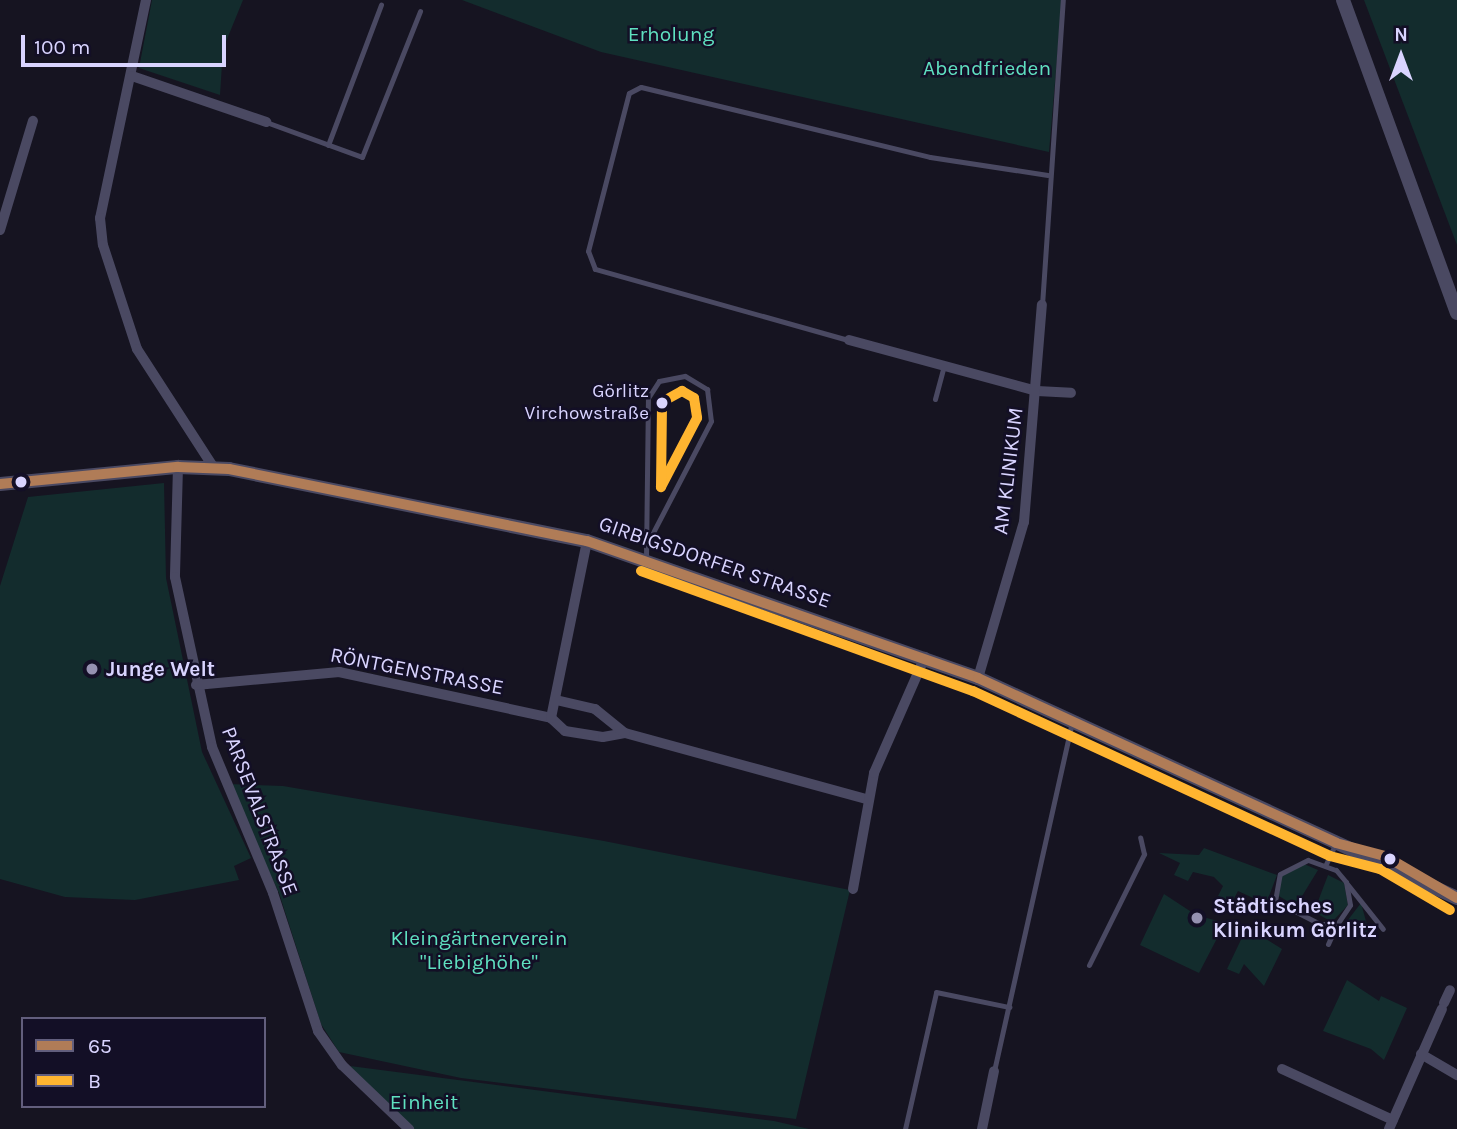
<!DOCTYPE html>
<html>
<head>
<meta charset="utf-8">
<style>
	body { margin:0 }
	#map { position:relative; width:1457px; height:1129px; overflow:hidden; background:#161421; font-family:Karla,sans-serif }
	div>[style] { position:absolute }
	.green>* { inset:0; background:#132c2d }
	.service>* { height:5px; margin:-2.5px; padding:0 2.5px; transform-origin:2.5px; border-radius:2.5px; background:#4a4962 }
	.minor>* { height:10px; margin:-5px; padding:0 5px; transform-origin:5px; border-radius:5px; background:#4a4962 }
	.tertiary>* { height:14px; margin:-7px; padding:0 7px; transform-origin:7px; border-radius:7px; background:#4a4962 }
	.bus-1>* { height:10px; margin:-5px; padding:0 5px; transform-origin:5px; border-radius:5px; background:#b07c57 }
	.bus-2>* { height:10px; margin:-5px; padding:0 5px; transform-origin:5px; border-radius:5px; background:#ffb530 }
	.dots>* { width:19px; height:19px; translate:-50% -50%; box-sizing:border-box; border:4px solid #130f26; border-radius:50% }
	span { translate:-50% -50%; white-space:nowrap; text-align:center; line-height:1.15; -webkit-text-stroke:5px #130f26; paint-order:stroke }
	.bus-label { font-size:19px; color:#d9d4ff }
	.right { translate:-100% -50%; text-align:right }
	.park-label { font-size:21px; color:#5fe0c0 }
	.street-label { font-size:21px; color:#d9d4ff }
	.poi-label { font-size:21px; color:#d9d4ff; font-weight:700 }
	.left { translate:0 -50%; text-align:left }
	.legend { position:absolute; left:21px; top:1017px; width:245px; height:91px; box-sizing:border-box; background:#130f26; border:2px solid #625e7d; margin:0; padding:9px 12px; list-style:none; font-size:21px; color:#d9d4ff }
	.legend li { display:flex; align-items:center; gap:14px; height:35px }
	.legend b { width:35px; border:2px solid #625e7d }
	.north { position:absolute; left:1366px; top:21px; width:70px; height:70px; -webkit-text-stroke:5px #130f26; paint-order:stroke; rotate:0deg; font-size:19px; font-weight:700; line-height:28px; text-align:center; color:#d9d4ff }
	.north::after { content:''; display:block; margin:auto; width:24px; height:32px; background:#d9d4ff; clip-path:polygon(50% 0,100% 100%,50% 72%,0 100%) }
	.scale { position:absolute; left:21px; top:35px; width:205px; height:32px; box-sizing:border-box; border:4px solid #d9d4ff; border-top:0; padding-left:9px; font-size:21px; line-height:24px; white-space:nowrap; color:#d9d4ff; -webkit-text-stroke:5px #130f26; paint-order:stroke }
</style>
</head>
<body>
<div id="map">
	<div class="green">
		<i style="clip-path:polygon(152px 0,243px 0,223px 49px,220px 95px,139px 68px)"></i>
		<i style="clip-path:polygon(462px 0,1062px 0,1049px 152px,601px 52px)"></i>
		<i style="clip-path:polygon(1364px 0,1457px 0,1457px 245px)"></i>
		<i style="clip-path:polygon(164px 483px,166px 578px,202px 752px,251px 858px,234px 866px,239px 880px,135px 900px,65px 897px,0 879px,0 586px,28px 497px)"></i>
		<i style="clip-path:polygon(228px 784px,283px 786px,604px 841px,850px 890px,796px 1119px,461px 1078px,339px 1052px,321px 1024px,279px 893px)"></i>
		<i style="clip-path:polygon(1204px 848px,1277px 875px,1266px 904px,1238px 891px,1232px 902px,1218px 896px,1223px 886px,1214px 877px,1193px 872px,1188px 881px,1174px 875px,1180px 863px,1159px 853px,1199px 855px)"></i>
		<i style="clip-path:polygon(1304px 864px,1318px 870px,1296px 906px,1277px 895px,1282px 876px)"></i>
		<i style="clip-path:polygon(1328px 875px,1344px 883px,1348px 905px,1332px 922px,1314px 912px)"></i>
		<i style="clip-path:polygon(1164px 894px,1196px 915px,1225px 923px,1199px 973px,1140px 945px)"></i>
		<i style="clip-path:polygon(1361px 903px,1369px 932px,1357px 938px,1341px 929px)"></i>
		<i style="clip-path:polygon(1247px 927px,1282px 949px,1264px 986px,1244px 964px,1239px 974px,1227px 969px)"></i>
		<i style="clip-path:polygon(1347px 980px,1379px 1001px,1381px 996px,1407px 1008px,1384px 1060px,1371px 1049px,1323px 1031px)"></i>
		<i style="clip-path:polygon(350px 1066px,774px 1121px,809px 1129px,413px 1129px)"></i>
	</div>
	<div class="service">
		<i style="left:266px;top:122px;width:102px;rotate:20deg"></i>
		<i style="left:362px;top:157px;width:157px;rotate:-68.3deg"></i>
		<i style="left:328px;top:145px;width:150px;rotate:-69.3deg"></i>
		<i style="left:1042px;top:305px;width:306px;rotate:-86.1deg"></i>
		<i style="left:848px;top:340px;width:263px;rotate:-164.3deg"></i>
		<i style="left:595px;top:269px;width:19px;rotate:-111deg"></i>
		<i style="left:588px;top:251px;width:163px;rotate:-75.5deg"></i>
		<i style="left:629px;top:93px;width:13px;rotate:-27deg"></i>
		<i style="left:641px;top:87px;width:297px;rotate:13.6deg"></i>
		<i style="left:930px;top:157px;width:119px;rotate:8.7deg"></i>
		<i style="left:935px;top:399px;width:34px;rotate:-75deg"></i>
		<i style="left:646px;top:558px;width:160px;rotate:-89.3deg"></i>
		<i style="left:648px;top:398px;width:20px;rotate:-57deg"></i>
		<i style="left:659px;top:381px;width:26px;rotate:-11deg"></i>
		<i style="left:685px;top:376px;width:26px;rotate:31deg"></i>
		<i style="left:707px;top:389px;width:32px;rotate:83deg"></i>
		<i style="left:711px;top:421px;width:132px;rotate:117.5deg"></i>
		<i style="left:1308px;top:860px;width:30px;rotate:20deg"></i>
		<i style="left:1336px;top:870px;width:16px;rotate:50deg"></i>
		<i style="left:1346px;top:882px;width:23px;rotate:80deg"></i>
		<i style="left:1350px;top:905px;width:23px;rotate:124deg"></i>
		<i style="left:1337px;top:924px;width:17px;rotate:180deg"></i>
		<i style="left:1320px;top:924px;width:51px;rotate:-152.9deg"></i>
		<i style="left:1275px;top:901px;width:27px;rotate:-80deg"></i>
		<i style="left:1280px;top:874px;width:31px;rotate:-27deg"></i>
		<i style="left:1326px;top:864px;width:21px;rotate:-65deg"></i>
		<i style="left:1348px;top:885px;width:56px;rotate:51.5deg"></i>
		<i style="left:1328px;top:944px;width:22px;rotate:-66deg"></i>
		<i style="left:1089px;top:965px;width:124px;rotate:-63.6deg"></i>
		<i style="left:1144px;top:854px;width:17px;rotate:-103deg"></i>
		<i style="left:994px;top:1071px;width:358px;rotate:-77.4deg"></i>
		<i style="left:905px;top:1129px;width:140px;rotate:-77.2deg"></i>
		<i style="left:936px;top:992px;width:75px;rotate:11.6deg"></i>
	</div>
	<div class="minor">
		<i style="left:146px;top:0;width:223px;rotate:101.9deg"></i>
		<i style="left:100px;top:218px;width:27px;rotate:84deg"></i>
		<i style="left:103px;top:245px;width:109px;rotate:71.9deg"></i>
		<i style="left:137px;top:349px;width:142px;rotate:57.1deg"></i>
		<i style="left:132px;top:76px;width:142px;rotate:18.9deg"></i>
		<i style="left:0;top:230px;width:114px;rotate:-73.2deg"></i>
		<i style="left:849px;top:340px;width:195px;rotate:15.2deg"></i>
		<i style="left:1037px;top:391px;width:34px;rotate:3deg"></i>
		<i style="left:178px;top:467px;width:110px;rotate:91.6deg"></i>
		<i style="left:175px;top:577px;width:174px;rotate:77.7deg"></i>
		<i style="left:212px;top:747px;width:158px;rotate:67.3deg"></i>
		<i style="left:273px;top:893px;width:145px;rotate:71.9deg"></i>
		<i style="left:318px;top:1031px;width:42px;rotate:54.8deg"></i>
		<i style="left:342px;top:1065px;width:93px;rotate:43.7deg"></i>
		<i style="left:978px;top:678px;width:163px;rotate:-73.6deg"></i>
		<i style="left:1024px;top:522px;width:218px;rotate:-85.3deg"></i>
		<i style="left:196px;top:685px;width:144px;rotate:-5.2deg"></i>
		<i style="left:339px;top:672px;width:217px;rotate:12.2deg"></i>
		<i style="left:551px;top:718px;width:19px;rotate:43deg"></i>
		<i style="left:565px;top:731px;width:38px;rotate:9deg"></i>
		<i style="left:603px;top:737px;width:22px;rotate:-10deg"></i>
		<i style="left:625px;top:733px;width:250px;rotate:15.3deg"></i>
		<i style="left:556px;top:700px;width:40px;rotate:13deg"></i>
		<i style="left:595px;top:709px;width:38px;rotate:39deg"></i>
		<i style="left:551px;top:718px;width:181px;rotate:-78.5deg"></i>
		<i style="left:853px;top:889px;width:118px;rotate:-79.7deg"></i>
		<i style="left:874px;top:773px;width:127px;rotate:-66.3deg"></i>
		<i style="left:1444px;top:1003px;width:14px;rotate:-65deg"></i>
		<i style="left:1421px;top:1054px;width:42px;rotate:30.3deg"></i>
		<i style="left:1282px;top:1069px;width:122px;rotate:24.7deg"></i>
		<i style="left:982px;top:1129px;width:59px;rotate:-78.3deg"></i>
		<i style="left:1389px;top:1129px;width:131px;rotate:-66.2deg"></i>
	</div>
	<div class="tertiary">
		<i style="left:1343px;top:0;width:333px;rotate:70deg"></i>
		<i style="left:0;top:484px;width:179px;rotate:-5.5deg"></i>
		<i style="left:178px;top:467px;width:51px;rotate:2.2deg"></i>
		<i style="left:229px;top:469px;width:365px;rotate:11.4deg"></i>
		<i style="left:587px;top:541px;width:414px;rotate:19.3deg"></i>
		<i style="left:978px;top:678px;width:527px;rotate:24.67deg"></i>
	</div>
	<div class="bus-1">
		<i style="left:0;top:484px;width:179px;rotate:-5.5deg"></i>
		<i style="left:178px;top:467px;width:51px;rotate:2.2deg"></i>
		<i style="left:229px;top:469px;width:365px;rotate:11.4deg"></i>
		<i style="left:587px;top:541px;width:414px;rotate:19.3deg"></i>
		<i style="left:978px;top:678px;width:394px;rotate:24.7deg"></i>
		<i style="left:1336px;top:843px;width:51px;rotate:14.9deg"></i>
		<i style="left:1385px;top:856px;width:83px;rotate:30.3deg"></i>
	</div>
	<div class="bus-2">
		<i style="left:682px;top:391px;width:14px;rotate:30deg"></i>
		<i style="left:694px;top:398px;width:20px;rotate:81deg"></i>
		<i style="left:697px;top:418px;width:78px;rotate:117.6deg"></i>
		<i style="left:661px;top:487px;width:85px;rotate:-89.3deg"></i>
		<i style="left:662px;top:402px;width:23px;rotate:-29deg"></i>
		<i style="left:641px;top:571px;width:353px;rotate:19.9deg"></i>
		<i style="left:973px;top:691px;width:393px;rotate:24.8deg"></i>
		<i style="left:1330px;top:856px;width:52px;rotate:14.6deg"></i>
		<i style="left:1380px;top:869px;width:81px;rotate:30.4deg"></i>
	</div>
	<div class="dots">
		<i style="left:662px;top:403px;background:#d9d4ff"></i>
		<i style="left:21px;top:482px;background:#d9d4ff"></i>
		<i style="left:92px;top:669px;background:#9591b1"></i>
		<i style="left:1390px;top:859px;background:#d9d4ff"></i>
		<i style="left:1197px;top:918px;background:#9591b1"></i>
	</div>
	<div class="bus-label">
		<span class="right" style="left:649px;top:403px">Görlitz<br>Virchowstraße</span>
	</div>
	<div class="park-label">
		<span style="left:671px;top:34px">Erholung</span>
		<span style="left:987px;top:68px">Abendfrieden</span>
		<span style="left:479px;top:950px">Kleingärtnerverein<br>"Liebighöhe"</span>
		<span style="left:424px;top:1102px">Einheit</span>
	</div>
	<div class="street-label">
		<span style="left:1008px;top:471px;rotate:-83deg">AM KLINIKUM</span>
		<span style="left:715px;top:562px;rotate:19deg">GIRBIGSDORFER STRASSE</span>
		<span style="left:417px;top:671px;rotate:11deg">RÖNTGENSTRASSE</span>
		<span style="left:260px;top:811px;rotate:69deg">PARSEVALSTRASSE</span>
	</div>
	<div class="poi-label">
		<span class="left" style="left:106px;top:669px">Junge Welt</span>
		<span class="left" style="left:1213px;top:918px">Städtisches<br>Klinikum Görlitz</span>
	</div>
	<ul class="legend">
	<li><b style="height:9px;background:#b07c57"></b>65</li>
	<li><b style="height:9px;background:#ffb530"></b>B</li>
	</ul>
	<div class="north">N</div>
	<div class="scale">100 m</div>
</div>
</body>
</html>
